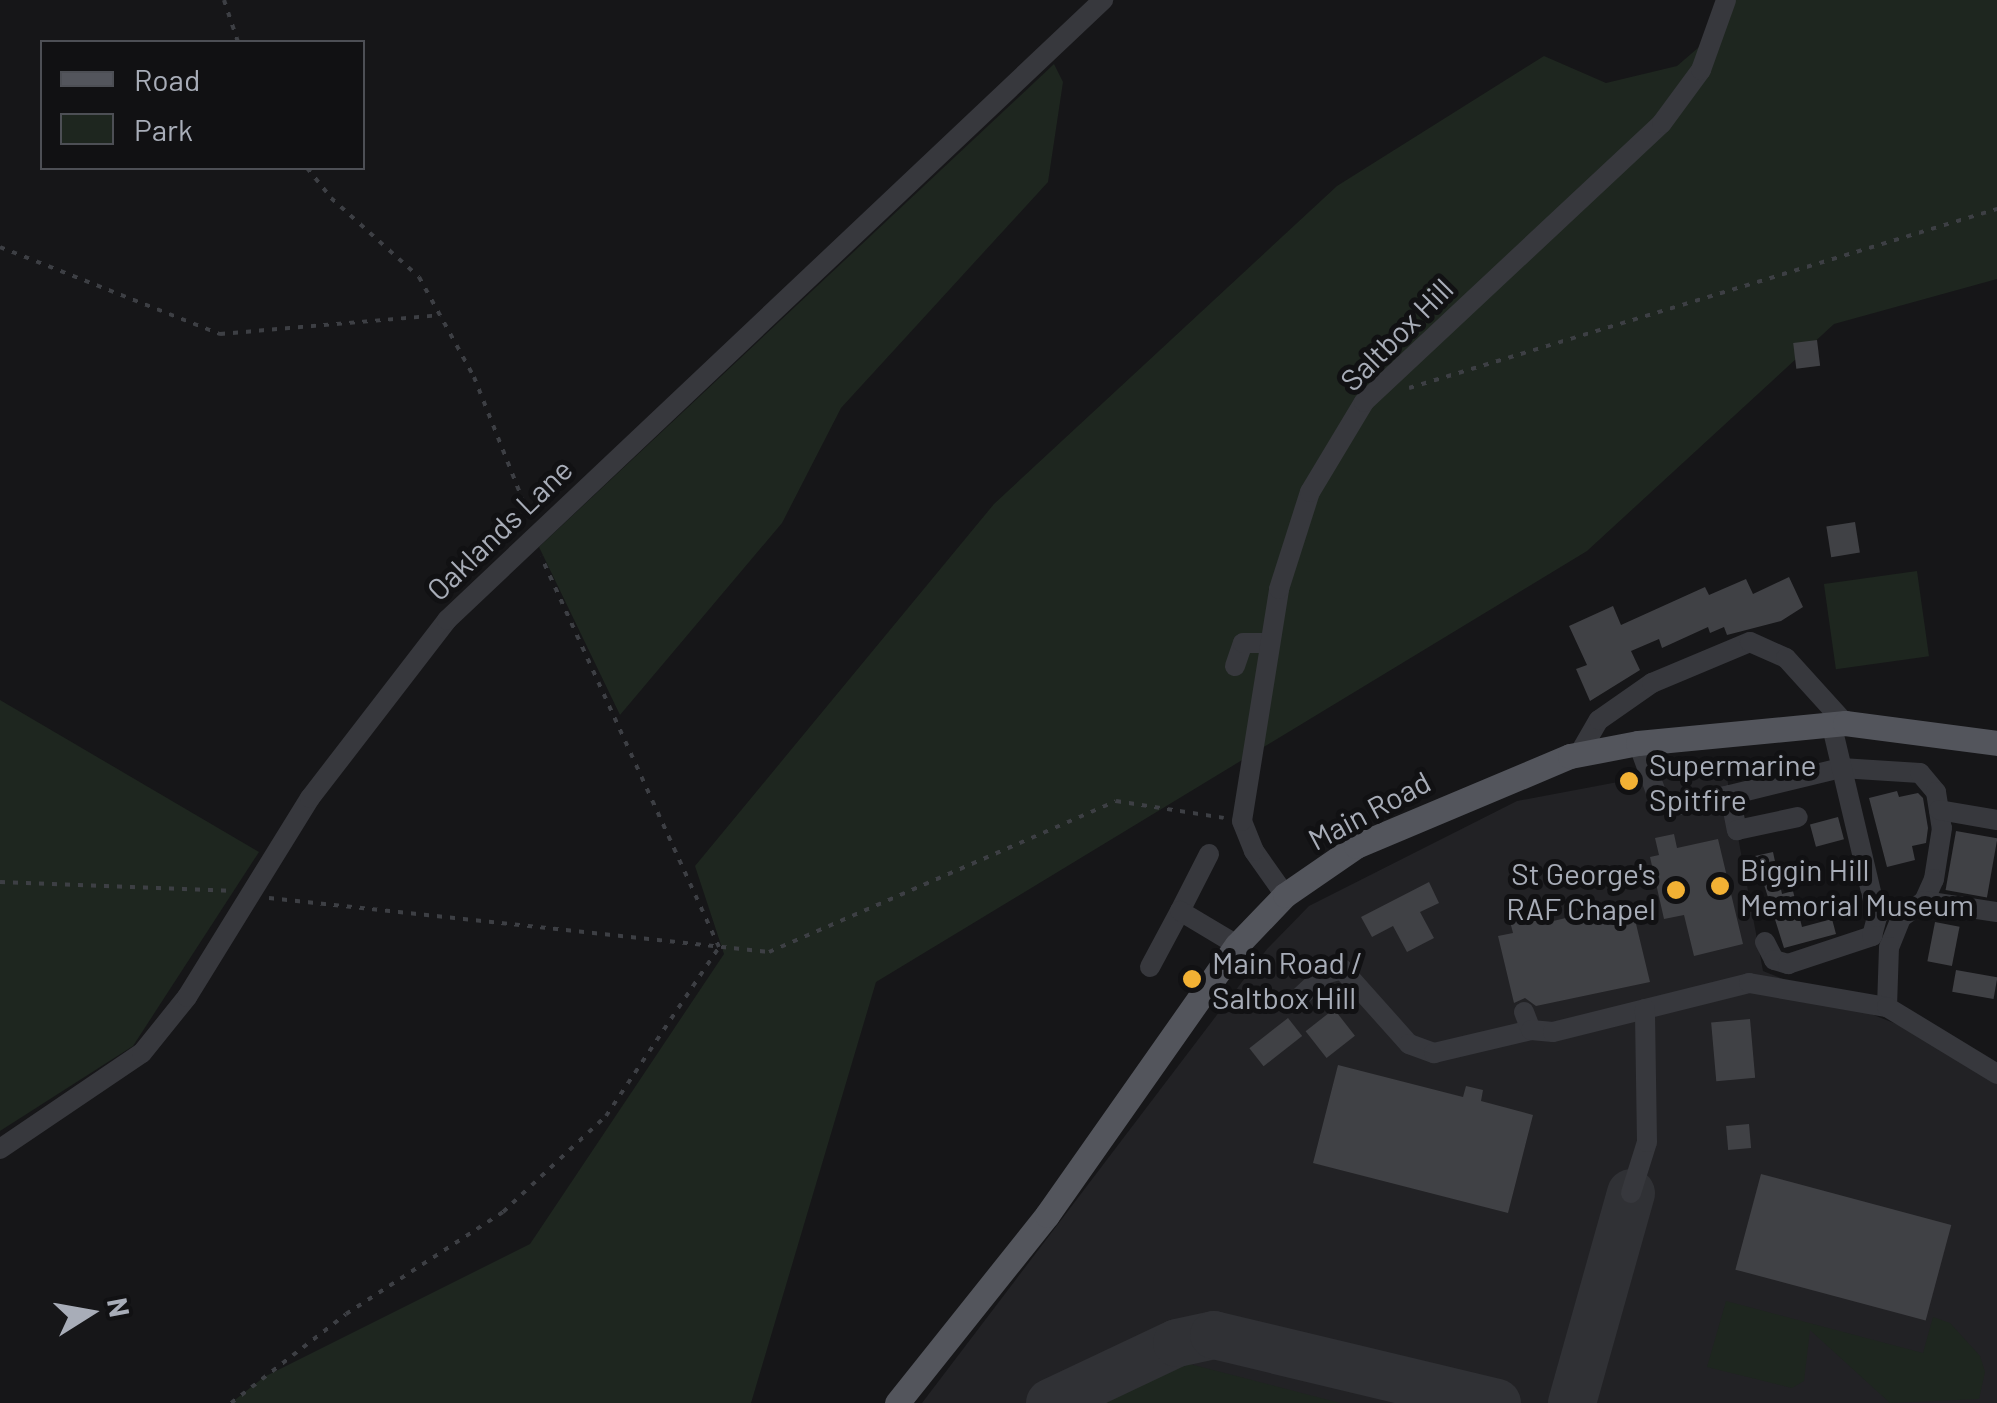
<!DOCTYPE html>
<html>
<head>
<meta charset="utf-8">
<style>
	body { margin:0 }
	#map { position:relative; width:1997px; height:1403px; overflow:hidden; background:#161618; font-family:Barlow,sans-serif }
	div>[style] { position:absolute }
	.built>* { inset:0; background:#222225 }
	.green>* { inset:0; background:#1e261f; transform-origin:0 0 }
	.taxiway>* { height:48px; margin:-24px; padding:0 24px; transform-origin:24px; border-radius:24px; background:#303135 }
	.building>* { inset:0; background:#404145; transform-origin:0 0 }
	.path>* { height:4px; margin-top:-2px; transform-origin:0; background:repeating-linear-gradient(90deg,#3d3f44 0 5px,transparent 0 13px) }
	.minor>* { height:20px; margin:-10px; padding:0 10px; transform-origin:10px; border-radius:10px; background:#37383d }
	.major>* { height:25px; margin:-12.5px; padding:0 12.5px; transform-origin:12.5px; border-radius:12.5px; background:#53555c }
	.dots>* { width:28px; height:28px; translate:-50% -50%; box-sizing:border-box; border:5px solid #111113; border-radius:50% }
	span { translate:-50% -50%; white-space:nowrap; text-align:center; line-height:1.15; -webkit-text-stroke:10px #111113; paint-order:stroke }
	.street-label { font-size:30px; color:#a8adb8 }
	.poi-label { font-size:30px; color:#a8adb8 }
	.left { translate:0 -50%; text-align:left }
	.right { translate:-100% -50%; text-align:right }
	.legend { position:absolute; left:40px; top:40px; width:325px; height:130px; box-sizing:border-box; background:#111113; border:2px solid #4d4f55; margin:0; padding:12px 18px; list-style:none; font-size:30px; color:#a8adb8 }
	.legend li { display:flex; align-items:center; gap:20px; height:50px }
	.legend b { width:50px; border:2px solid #4d4f55 }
	.north { position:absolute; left:40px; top:1263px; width:100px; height:100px; -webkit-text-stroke:8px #111113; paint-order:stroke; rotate:79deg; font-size:28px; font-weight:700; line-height:40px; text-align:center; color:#a8adb8 }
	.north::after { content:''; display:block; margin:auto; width:35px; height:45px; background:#a8adb8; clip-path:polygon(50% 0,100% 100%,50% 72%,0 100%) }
</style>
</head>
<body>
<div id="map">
	<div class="built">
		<i style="clip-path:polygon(1724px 762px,1763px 971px,1997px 1064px,1997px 1403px,922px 1403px,1267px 949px,1309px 906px,1517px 801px)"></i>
	</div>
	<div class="green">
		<i style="clip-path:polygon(1728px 0,1997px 0,1997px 279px,1834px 324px,1587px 551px,876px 982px,751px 1403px,231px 1403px,264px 1377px,530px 1244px,724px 954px,695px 866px,994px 504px,1337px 186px,1544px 56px,1606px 83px,1677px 66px,1720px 29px)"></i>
		<i style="clip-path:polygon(1054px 64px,1063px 82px,1048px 182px,841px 408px,782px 523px,620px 715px,539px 547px)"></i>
		<i style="left:1917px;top:571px;width:86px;height:94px;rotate:82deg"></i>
		<i style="clip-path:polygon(0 700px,259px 852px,133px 1046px,0 1131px)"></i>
		<i style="clip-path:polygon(1726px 1301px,1923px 1353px,1933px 1317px,1950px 1323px,1980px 1356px,1985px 1372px,1979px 1399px,1890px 1403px,1810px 1330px,1804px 1381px,1792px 1388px,1707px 1367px)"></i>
		<i style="clip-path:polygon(1186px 1363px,1340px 1403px,1100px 1403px)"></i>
	</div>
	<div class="taxiway">
		<i style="left:1050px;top:1403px;width:140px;rotate:-25.3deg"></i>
		<i style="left:1177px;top:1343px;width:38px;rotate:-12deg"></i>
		<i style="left:1214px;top:1335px;width:291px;rotate:13.5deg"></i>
		<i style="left:1572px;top:1403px;width:218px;rotate:-74.3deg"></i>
	</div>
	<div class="building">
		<i style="left:1817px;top:340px;width:26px;height:24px;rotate:83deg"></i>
		<i style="left:1855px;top:522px;width:31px;height:29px;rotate:81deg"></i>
		<i style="clip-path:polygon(1789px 577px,1803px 607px,1781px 621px,1727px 635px,1724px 627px,1710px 633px,1708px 627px,1662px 648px,1659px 639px,1631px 651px,1640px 670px,1590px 701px,1576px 669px,1587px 665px,1569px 626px,1613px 606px,1621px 625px,1705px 587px,1709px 595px,1746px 579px,1753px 594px)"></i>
		<i style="clip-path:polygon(1897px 791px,1899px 797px,1918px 793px,1923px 798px,1928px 828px,1926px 843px,1912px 846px,1915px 860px,1887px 867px,1869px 798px)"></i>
		<i style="left:1838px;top:817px;width:23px;height:29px;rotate:75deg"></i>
		<i style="left:1956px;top:831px;width:42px;height:60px;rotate:10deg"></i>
		<i style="clip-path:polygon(1674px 834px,1677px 848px,1718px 839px,1743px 944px,1694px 956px,1684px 915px,1664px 919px,1650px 857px,1659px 855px,1655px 838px)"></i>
		<i style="clip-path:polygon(1773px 852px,1782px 894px,1793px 891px,1802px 927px,1832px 919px,1836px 934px,1784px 948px,1755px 856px)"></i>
		<i style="clip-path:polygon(1429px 882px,1439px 903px,1420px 912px,1434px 938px,1407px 952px,1393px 926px,1372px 937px,1361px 917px)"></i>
		<i style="clip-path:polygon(1631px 903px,1650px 982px,1536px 1006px,1525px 998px,1514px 1003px,1498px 936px,1513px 933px,1508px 914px,1536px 908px,1540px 924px)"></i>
		<i style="left:1935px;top:922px;width:25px;height:40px;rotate:11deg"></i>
		<i style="left:1956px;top:970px;width:42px;height:22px;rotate:10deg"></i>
		<i style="left:1334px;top:1009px;width:34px;height:36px;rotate:52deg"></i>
		<i style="left:1288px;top:1018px;width:23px;height:49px;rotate:52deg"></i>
		<i style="left:1750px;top:1019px;width:59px;height:39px;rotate:85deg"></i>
		<i style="clip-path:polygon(1338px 1065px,1463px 1097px,1466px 1086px,1483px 1090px,1481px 1101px,1533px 1115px,1508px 1213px,1313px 1163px)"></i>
		<i style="left:1749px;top:1124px;width:24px;height:23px;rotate:85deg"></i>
		<i style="left:1761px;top:1174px;width:197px;height:99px;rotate:15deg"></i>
	</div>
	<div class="path">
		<i style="left:224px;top:0;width:44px;rotate:71.6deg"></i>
		<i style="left:307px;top:168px;width:38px;rotate:51deg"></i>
		<i style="left:331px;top:198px;width:118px;rotate:41.9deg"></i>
		<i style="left:419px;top:277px;width:114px;rotate:61.2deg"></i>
		<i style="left:474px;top:377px;width:149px;rotate:68.4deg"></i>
		<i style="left:0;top:247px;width:237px;rotate:21.6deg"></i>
		<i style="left:220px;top:334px;width:221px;rotate:-4.9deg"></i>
		<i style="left:1409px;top:388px;width:615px;rotate:-16.93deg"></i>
		<i style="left:0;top:882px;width:230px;rotate:2.2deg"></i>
		<i style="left:269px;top:898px;width:503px;rotate:6.16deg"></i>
		<i style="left:769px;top:952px;width:378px;rotate:-23.5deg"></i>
		<i style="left:1116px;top:801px;width:109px;rotate:8.9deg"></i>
		<i style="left:231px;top:1403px;width:145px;rotate:-37.7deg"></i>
		<i style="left:346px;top:1314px;width:187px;rotate:-33deg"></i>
		<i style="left:503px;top:1212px;width:141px;rotate:-43deg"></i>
		<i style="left:606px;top:1116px;width:203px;rotate:-56.2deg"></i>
		<i style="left:719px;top:947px;width:429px;rotate:-114.5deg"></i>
	</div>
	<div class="minor">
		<i style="left:1235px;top:666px;width:24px;rotate:-71deg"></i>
		<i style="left:1243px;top:643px;width:26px"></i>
		<i style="left:1638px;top:743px;width:59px;rotate:70deg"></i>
		<i style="left:1658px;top:798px;width:22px;rotate:18deg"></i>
		<i style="left:1679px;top:805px;width:52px;rotate:-11.1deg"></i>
		<i style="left:1730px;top:795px;width:36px;rotate:79deg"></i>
		<i style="left:1737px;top:830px;width:62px;rotate:-12deg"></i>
		<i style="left:1579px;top:754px;width:39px;rotate:-60deg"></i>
		<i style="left:1599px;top:720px;width:65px;rotate:-34.9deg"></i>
		<i style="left:1652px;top:683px;width:106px;rotate:-22.7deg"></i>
		<i style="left:1750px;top:642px;width:39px;rotate:24deg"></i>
		<i style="left:1786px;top:658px;width:88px;rotate:47.8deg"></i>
		<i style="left:1730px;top:795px;width:114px;rotate:-13.7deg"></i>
		<i style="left:1841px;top:768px;width:79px;rotate:3.6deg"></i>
		<i style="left:1920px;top:773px;width:25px;rotate:50deg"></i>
		<i style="left:1936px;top:792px;width:36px;rotate:81deg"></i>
		<i style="left:1942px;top:828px;width:52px;rotate:98.9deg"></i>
		<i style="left:1934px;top:879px;width:24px;rotate:114deg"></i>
		<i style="left:1924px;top:901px;width:29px;rotate:144deg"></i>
		<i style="left:1901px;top:918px;width:31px;rotate:112deg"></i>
		<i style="left:1889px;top:947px;width:60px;rotate:91.9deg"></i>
		<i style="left:1939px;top:810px;width:59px;rotate:9.8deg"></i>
		<i style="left:1285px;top:895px;width:54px;rotate:-125.2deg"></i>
		<i style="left:1254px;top:851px;width:32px;rotate:-112deg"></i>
		<i style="left:1242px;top:821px;width:235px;rotate:-80.9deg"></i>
		<i style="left:1279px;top:589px;width:102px;rotate:-72.3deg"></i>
		<i style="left:1310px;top:492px;width:105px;rotate:-59deg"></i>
		<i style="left:1364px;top:402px;width:408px;rotate:-43.1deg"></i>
		<i style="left:1662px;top:123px;width:66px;rotate:-53.7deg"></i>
		<i style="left:1701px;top:70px;width:74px;rotate:-70.3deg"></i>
		<i style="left:1924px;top:901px;width:74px;rotate:8.6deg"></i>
		<i style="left:1180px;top:911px;width:64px;rotate:-63deg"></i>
		<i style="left:1765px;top:942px;width:20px;rotate:63deg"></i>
		<i style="left:1774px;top:960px;width:15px;rotate:16deg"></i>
		<i style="left:1788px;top:964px;width:89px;rotate:-18.4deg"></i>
		<i style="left:1872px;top:936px;width:20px;rotate:-75deg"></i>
		<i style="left:1877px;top:917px;width:199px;rotate:-103.3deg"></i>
		<i style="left:1150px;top:967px;width:64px;rotate:-61.8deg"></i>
		<i style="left:1180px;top:911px;width:66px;rotate:30.8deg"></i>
		<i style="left:1301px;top:996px;width:33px;rotate:-43deg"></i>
		<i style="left:1325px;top:974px;width:18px;rotate:-16deg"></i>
		<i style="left:1342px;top:969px;width:101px;rotate:48.2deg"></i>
		<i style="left:1409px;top:1044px;width:27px;rotate:20deg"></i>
		<i style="left:1434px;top:1053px;width:100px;rotate:-13.3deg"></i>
		<i style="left:1524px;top:1012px;width:19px;rotate:69deg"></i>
		<i style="left:1531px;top:1030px;width:22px;rotate:5deg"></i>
		<i style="left:1553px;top:1032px;width:202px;rotate:-14deg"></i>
		<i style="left:1749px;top:983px;width:140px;rotate:9.9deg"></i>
		<i style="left:1887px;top:1007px;width:129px;rotate:31.3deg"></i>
		<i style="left:0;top:1149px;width:171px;rotate:-34.1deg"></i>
		<i style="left:142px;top:1053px;width:72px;rotate:-51.2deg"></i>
		<i style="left:187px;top:997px;width:234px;rotate:-58.3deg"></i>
		<i style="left:310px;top:798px;width:225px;rotate:-52.4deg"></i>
		<i style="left:447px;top:620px;width:903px;rotate:-43.38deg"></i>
		<i style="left:1631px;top:1193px;width:53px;rotate:-72.6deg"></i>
		<i style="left:1647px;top:1142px;width:133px;rotate:-90.9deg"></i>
	</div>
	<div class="major">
		<i style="left:897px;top:1403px;width:241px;rotate:-51.4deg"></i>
		<i style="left:1047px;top:1215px;width:330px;rotate:-54.9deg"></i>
		<i style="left:1237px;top:945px;width:69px;rotate:-46.2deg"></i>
		<i style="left:1285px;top:895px;width:86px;rotate:-34.6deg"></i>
		<i style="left:1356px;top:846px;width:232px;rotate:-22.8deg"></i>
		<i style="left:1570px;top:756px;width:69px;rotate:-10.8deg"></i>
		<i style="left:1638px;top:743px;width:208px;rotate:-5.5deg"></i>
		<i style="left:1845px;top:723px;width:153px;rotate:7.5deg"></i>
	</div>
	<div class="dots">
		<i style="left:1629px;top:781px;background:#f2b134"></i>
		<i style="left:1720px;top:886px;background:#f2b134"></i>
		<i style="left:1676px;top:890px;background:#f2b134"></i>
		<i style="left:1192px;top:979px;background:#f2b134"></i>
	</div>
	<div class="street-label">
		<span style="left:1396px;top:334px;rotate:-45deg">Saltbox Hill</span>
		<span style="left:499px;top:529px;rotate:-44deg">Oaklands Lane</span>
		<span style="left:1369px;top:810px;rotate:-28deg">Main Road</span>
	</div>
	<div class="poi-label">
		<span class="left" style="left:1649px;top:781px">Supermarine<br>Spitfire</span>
		<span class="left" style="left:1740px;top:886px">Biggin Hill<br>Memorial Museum</span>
		<span class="right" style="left:1656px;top:890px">St George's<br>RAF Chapel</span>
		<span class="left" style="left:1212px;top:979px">Main Road /<br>Saltbox Hill</span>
	</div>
	<ul class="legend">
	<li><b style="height:12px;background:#53555c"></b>Road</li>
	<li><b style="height:28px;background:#1e261f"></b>Park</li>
	</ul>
	<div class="north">N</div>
</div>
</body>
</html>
